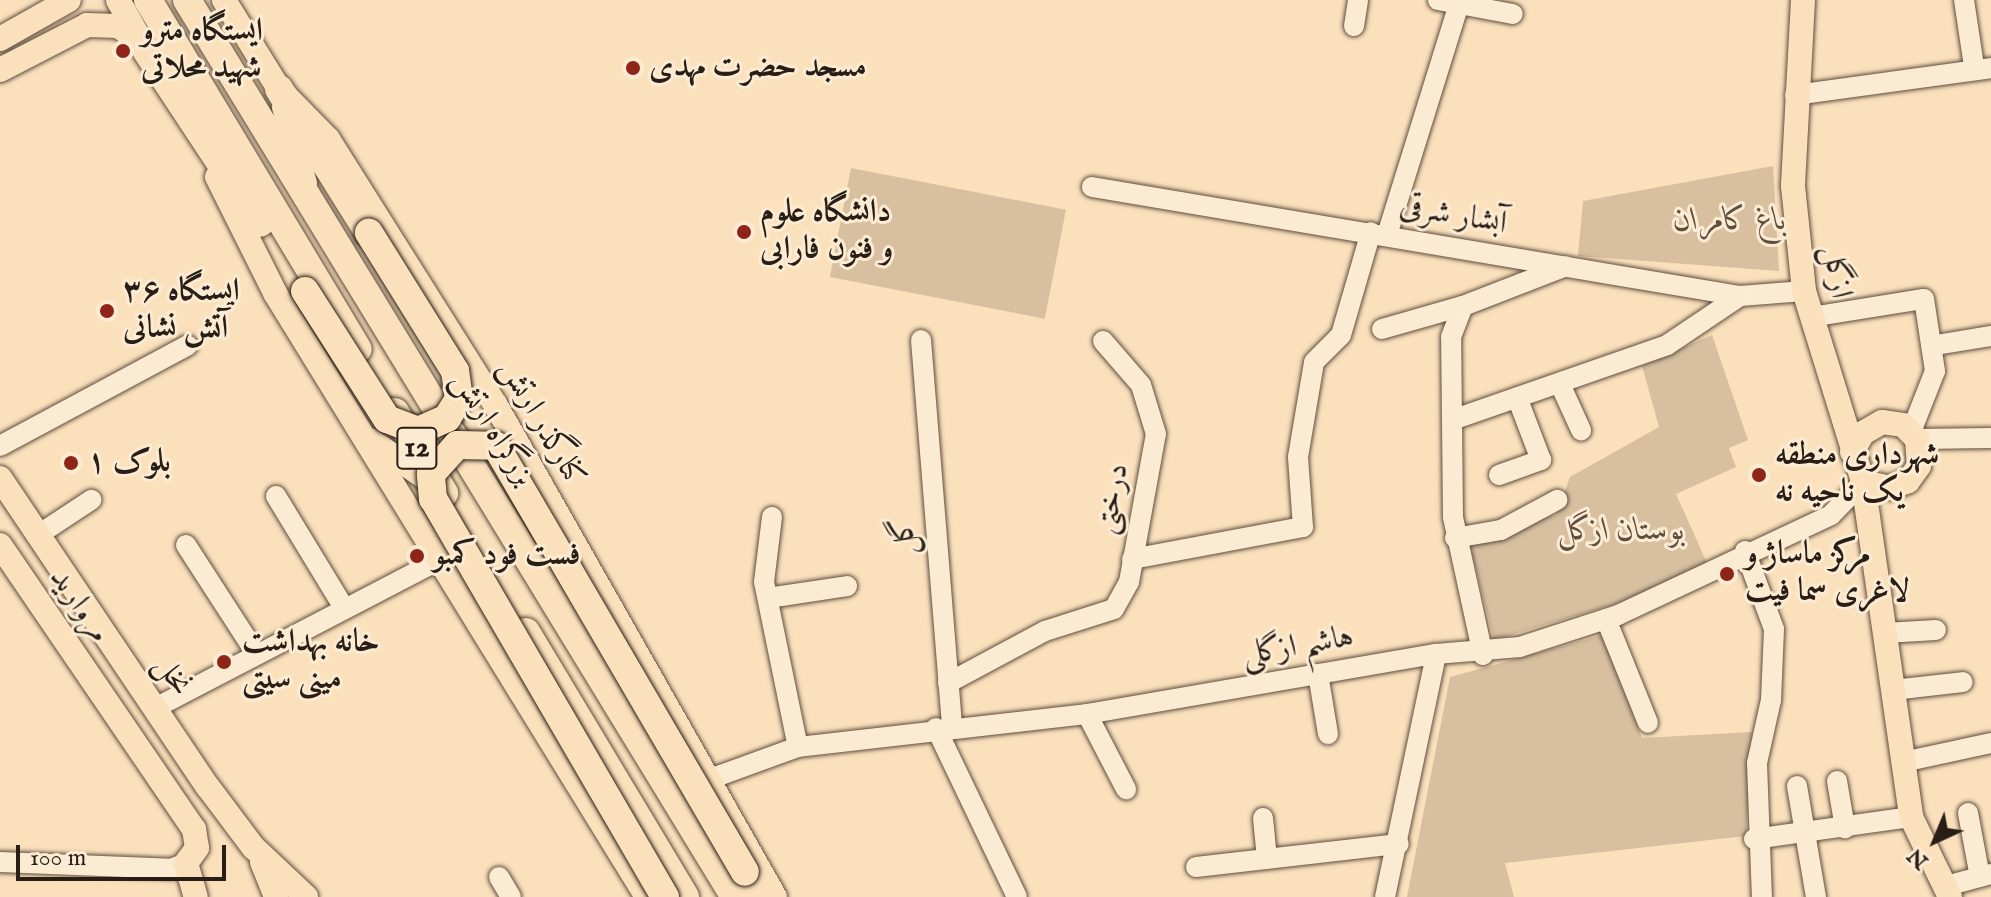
<!DOCTYPE html>
<html>
<head>
<meta charset="utf-8">
<style>
	body { margin:0 }
	#map { position:relative; width:1991px; height:897px; overflow:hidden; background:#fbe0bc; font-family:"IM FELL English",Amiri,serif }
	div>[style] { position:absolute }
	.green>* { inset:0; background:#d7bfa0; transform-origin:0 0 }
	.roads { filter:drop-shadow(0 0 2px #5d4e3f) drop-shadow(0 0 2px #5d4e3f) }
	.minor>* { height:20px; margin:-10px; padding:0 10px; transform-origin:10px; border-radius:10px; background:#fcebd3 }
	.major>* { height:24px; margin:-12px; padding:0 12px; transform-origin:12px; border-radius:12px; background:#fbe0bc }
	.highway>* { height:28px; margin:-14px; padding:0 14px; transform-origin:14px; border-radius:14px; background:#fbe0bc }
	.bridges { filter:drop-shadow(0 0 2px #281e15) drop-shadow(0 0 2px #281e15) }
	.highway-bridge>* { height:28px; margin:-14px; padding:0 14px; transform-origin:14px; border-radius:14px; background:#fbe0bc }
	.dots>* { width:22px; height:22px; translate:-50% -50%; box-sizing:border-box; border:4px solid #fcebd3; border-radius:50% }
	span { translate:-50% -50%; white-space:nowrap; text-align:center; line-height:1.15; -webkit-text-stroke:6px #fcebd3; paint-order:stroke }
	.shield-label span { padding:2px 6px; background:#fcebd3; border:2px solid; border-radius:6px; -webkit-text-stroke-width:0 }
	.shield-label { font-size:30px; color:#281e15; font-weight:700 }
	.poi-label { font-size:32px; color:#281e15; font-weight:700 }
	.left { translate:0 -50%; text-align:left }
	.street-label { font-size:32px; color:#281e15 }
	.park-label { font-size:32px; color:#5d4e3f; font-style:italic }
	.north { position:absolute; left:1895px; top:801px; width:80px; height:80px; -webkit-text-stroke:6px #fcebd3; paint-order:stroke; rotate:224deg; font-size:22px; font-weight:700; line-height:32px; text-align:center; color:#281e15 }
	.north::after { content:''; display:block; margin:auto; width:28px; height:36px; background:#281e15; clip-path:polygon(50% 0,100% 100%,50% 72%,0 100%) }
	.scale { position:absolute; left:16px; top:845px; width:210px; height:36px; box-sizing:border-box; border:4px solid #281e15; border-top:0; padding-left:10px; font-size:24px; line-height:28px; white-space:nowrap; color:#281e15; -webkit-text-stroke:6px #fcebd3; paint-order:stroke }
</style>
</head>
<body>
<div id="map">
	<div class="green">
		<i style="clip-path:polygon(1773px 166px,1779px 271px,1578px 256px,1583px 201px)"></i>
		<i style="left:851px;top:168px;width:219px;height:111px;rotate:11deg"></i>
		<i style="clip-path:polygon(1712px 335px,1748px 440px,1729px 448px,1736px 467px,1676px 494px,1707px 563px,1625px 601px,1494px 640px,1469px 542px,1556px 515px,1570px 477px,1659px 427px,1642px 366px)"></i>
		<i style="clip-path:polygon(1603px 635px,1642px 738px,1752px 732px,1746px 836px,1505px 863px,1514px 897px,1407px 897px,1450px 677px)"></i>
	</div>
	<div class="roads">
		<div class="minor">
			<i style="left:1438px;top:0;width:76px;rotate:10.6deg"></i>
			<i style="left:1964px;top:0;width:67px;rotate:81.4deg"></i>
			<i style="left:1354px;top:26px;width:26px;rotate:-81deg"></i>
			<i style="left:1795px;top:95px;width:198px;rotate:-7.8deg"></i>
			<i style="left:1092px;top:187px;width:657px;rotate:9.55deg"></i>
			<i style="left:1740px;top:296px;width:64px;rotate:-4.5deg"></i>
			<i style="left:1387px;top:235px;width:242px;rotate:-72.7deg"></i>
			<i style="left:1811px;top:317px;width:114px;rotate:-9.1deg"></i>
			<i style="left:1924px;top:299px;width:73px;rotate:81.3deg"></i>
			<i style="left:1935px;top:371px;width:66px;rotate:111.5deg"></i>
			<i style="left:1382px;top:329px;width:84px;rotate:-15.9deg"></i>
			<i style="left:921px;top:340px;width:387px;rotate:85.4deg"></i>
			<i style="left:1936px;top:345px;width:56px;rotate:-9.3deg"></i>
			<i style="left:1560px;top:384px;width:51px;rotate:65.5deg"></i>
			<i style="left:1455px;top:419px;width:225px;rotate:-19.2deg"></i>
			<i style="left:1667px;top:345px;width:88px;rotate:-33.9deg"></i>
			<i style="left:1917px;top:439px;width:74px;rotate:-0.8deg"></i>
			<i style="left:0;top:446px;width:213px;rotate:-28.2deg"></i>
			<i style="left:1499px;top:475px;width:45px;rotate:-19.7deg"></i>
			<i style="left:1541px;top:460px;width:67px;rotate:-110.9deg"></i>
			<i style="left:276px;top:496px;width:129px;rotate:58.7deg"></i>
			<i style="left:772px;top:517px;width:65px;rotate:97deg"></i>
			<i style="left:764px;top:582px;width:168px;rotate:78.4deg"></i>
			<i style="left:38px;top:535px;width:64px;rotate:-33.4deg"></i>
			<i style="left:1455px;top:538px;width:47px;rotate:-9.9deg"></i>
			<i style="left:1501px;top:530px;width:64px;rotate:-28.2deg"></i>
			<i style="left:186px;top:545px;width:129px;rotate:57.1deg"></i>
			<i style="left:1745px;top:551px;width:83px;rotate:69.6deg"></i>
			<i style="left:1774px;top:629px;width:71px;rotate:92.4deg"></i>
			<i style="left:1771px;top:700px;width:65px;rotate:102.5deg"></i>
			<i style="left:1757px;top:763px;width:134px;rotate:87.9deg"></i>
			<i style="left:1132px;top:559px;width:174px;rotate:-10.6deg"></i>
			<i style="left:1303px;top:527px;width:70px;rotate:-94.1deg"></i>
			<i style="left:1298px;top:457px;width:96px;rotate:-80.4deg"></i>
			<i style="left:1314px;top:362px;width:38px;rotate:-45deg"></i>
			<i style="left:1341px;top:335px;width:107px;rotate:-73.8deg"></i>
			<i style="left:768px;top:598px;width:80px;rotate:-8.6deg"></i>
			<i style="left:1606px;top:619px;width:112px;rotate:68deg"></i>
			<i style="left:1885px;top:633px;width:51px;rotate:-3.4deg"></i>
			<i style="left:1483px;top:655px;width:141px;rotate:-102.3deg"></i>
			<i style="left:1453px;top:517px;width:180px;rotate:-90.6deg"></i>
			<i style="left:1451px;top:337px;width:33px;rotate:-69deg"></i>
			<i style="left:1463px;top:306px;width:110px;rotate:-21.2deg"></i>
			<i style="left:1318px;top:674px;width:61px;rotate:80.5deg"></i>
			<i style="left:948px;top:683px;width:110px;rotate:-28.2deg"></i>
			<i style="left:1045px;top:631px;width:72px;rotate:-17.7deg"></i>
			<i style="left:1114px;top:609px;width:31px;rotate:-61deg"></i>
			<i style="left:1129px;top:582px;width:150px;rotate:-79.7deg"></i>
			<i style="left:1156px;top:434px;width:51px;rotate:-107deg"></i>
			<i style="left:1141px;top:385px;width:58px;rotate:-130.8deg"></i>
			<i style="left:1893px;top:690px;width:70px;rotate:-6.5deg"></i>
			<i style="left:155px;top:708px;width:318px;rotate:-27.5deg"></i>
			<i style="left:1087px;top:714px;width:85px;rotate:62.5deg"></i>
			<i style="left:936px;top:728px;width:187px;rotate:64.4deg"></i>
			<i style="left:1903px;top:762px;width:90px;rotate:-12.2deg"></i>
			<i style="left:710px;top:779px;width:94px;rotate:-20deg"></i>
			<i style="left:798px;top:747px;width:291px;rotate:-6.5deg"></i>
			<i style="left:1087px;top:714px;width:354px;rotate:-9.8deg"></i>
			<i style="left:1436px;top:654px;width:84px;rotate:-4.8deg"></i>
			<i style="left:1520px;top:647px;width:103px;rotate:-18.1deg"></i>
			<i style="left:1618px;top:615px;width:235px;rotate:-25.1deg"></i>
			<i style="left:1831px;top:515px;width:46px;rotate:-45.9deg"></i>
			<i style="left:1837px;top:781px;width:48px;rotate:80.3deg"></i>
			<i style="left:1797px;top:786px;width:113px;rotate:80.3deg"></i>
			<i style="left:1968px;top:813px;width:65px;rotate:79.4deg"></i>
			<i style="left:1263px;top:818px;width:41px;rotate:84.4deg"></i>
			<i style="left:1754px;top:839px;width:159px;rotate:-8deg"></i>
			<i style="left:0;top:862px;width:171px;rotate:2.3deg"></i>
			<i style="left:171px;top:869px;width:16px;rotate:-22deg"></i>
			<i style="left:1196px;top:867px;width:204px;rotate:-6.5deg"></i>
			<i style="left:499px;top:877px;width:23px;rotate:59deg"></i>
			<i style="left:1946px;top:886px;width:47px;rotate:-14.9deg"></i>
			<i style="left:1385px;top:897px;width:248px;rotate:-78.1deg"></i>
		</div>
		<div class="major">
			<i style="left:118px;top:0;width:73px;rotate:60.6deg"></i>
			<i style="left:224px;top:0;width:105px;rotate:58.3deg"></i>
			<i style="left:279px;top:89px;width:70px;rotate:45.6deg"></i>
			<i style="left:328px;top:139px;width:313px;rotate:57.8deg"></i>
			<i style="left:495px;top:404px;width:567px;rotate:60.41deg"></i>
			<i style="left:1803px;top:0;width:186px;rotate:93.1deg"></i>
			<i style="left:1793px;top:186px;width:106px;rotate:84deg"></i>
			<i style="left:1804px;top:291px;width:200px;rotate:72.8deg"></i>
			<i style="left:1863px;top:482px;width:338px;rotate:81.8deg"></i>
			<i style="left:1911px;top:817px;width:89px;rotate:64deg"></i>
			<i style="left:0;top:39px;width:79px;rotate:-29.5deg"></i>
			<i style="left:0;top:70px;width:98px;rotate:-27.3deg"></i>
			<i style="left:87px;top:25px;width:31px;rotate:2deg"></i>
			<i style="left:118px;top:26px;width:27px;rotate:34deg"></i>
			<i style="left:284px;top:107px;width:79px;rotate:74.6deg"></i>
			<i style="left:217px;top:177px;width:130px;rotate:63.4deg"></i>
			<i style="left:275px;top:293px;width:709px;rotate:58.37deg"></i>
			<i style="left:370px;top:440px;width:83px;rotate:34.3deg"></i>
			<i style="left:1852px;top:452px;width:22px;rotate:-60deg"></i>
			<i style="left:1863px;top:433px;width:22px;rotate:-30deg"></i>
			<i style="left:1882px;top:422px;width:21px;rotate:8deg"></i>
			<i style="left:1903px;top:425px;width:20px;rotate:45deg"></i>
			<i style="left:1917px;top:439px;width:27px;rotate:86deg"></i>
			<i style="left:1919px;top:466px;width:19px;rotate:126deg"></i>
			<i style="left:1908px;top:481px;width:18px;rotate:158deg"></i>
			<i style="left:1891px;top:488px;width:29px;rotate:-168deg"></i>
			<i style="left:0;top:478px;width:372px;rotate:56.1deg"></i>
			<i style="left:208px;top:787px;width:75px;rotate:53.1deg"></i>
			<i style="left:253px;top:847px;width:73px;rotate:43.3deg"></i>
			<i style="left:0;top:545px;width:344px;rotate:55.7deg"></i>
			<i style="left:194px;top:829px;width:19px;rotate:81deg"></i>
			<i style="left:197px;top:848px;width:19px;rotate:126deg"></i>
			<i style="left:186px;top:863px;width:35px;rotate:74deg"></i>
			<i style="left:262px;top:862px;width:38px;rotate:68deg"></i>
		</div>
		<div class="highway">
			<i style="left:148px;top:0;width:407px;rotate:59deg"></i>
			<i style="left:187px;top:0;width:1051px;rotate:58.58deg"></i>
			<i style="left:146px;top:50px;width:207px;rotate:56.6deg"></i>
			<i style="left:279px;top:89px;width:170px;rotate:58deg"></i>
			<i style="left:395px;top:412px;width:95px;rotate:58.8deg"></i>
			<i style="left:526px;top:632px;width:309px;rotate:59deg"></i>
			<i style="left:745px;top:872px;width:30px;rotate:56deg"></i>
		</div>
	</div>
	<div class="bridges">
		<div class="highway-bridge">
			<i style="left:305px;top:291px;width:152px;rotate:57.4deg"></i>
			<i style="left:387px;top:419px;width:33px;rotate:21deg"></i>
			<i style="left:418px;top:431px;width:32px;rotate:-24deg"></i>
			<i style="left:447px;top:418px;width:22px;rotate:-58deg"></i>
			<i style="left:459px;top:399px;width:28px;rotate:-98deg"></i>
			<i style="left:455px;top:371px;width:163px;rotate:-121.9deg"></i>
			<i style="left:665px;top:897px;width:461px;rotate:-120.2deg"></i>
			<i style="left:433px;top:499px;width:25px;rotate:-95deg"></i>
			<i style="left:431px;top:474px;width:39px;rotate:-48deg"></i>
			<i style="left:457px;top:445px;width:39px;rotate:1deg"></i>
			<i style="left:496px;top:446px;width:493px;rotate:59.7deg"></i>
		</div>
	</div>
	<div class="dots">
		<i style="left:123px;top:51px;background:#8f2418"></i>
		<i style="left:633px;top:68px;background:#8f2418"></i>
		<i style="left:744px;top:232px;background:#8f2418"></i>
		<i style="left:107px;top:311px;background:#8f2418"></i>
		<i style="left:71px;top:463px;background:#8f2418"></i>
		<i style="left:1759px;top:475px;background:#8f2418"></i>
		<i style="left:417px;top:556px;background:#8f2418"></i>
		<i style="left:1727px;top:574px;background:#8f2418"></i>
		<i style="left:224px;top:662px;background:#8f2418"></i>
	</div>
	<div class="shield-label">
		<span style="left:417px;top:448px">12</span>
	</div>
	<div class="poi-label">
		<span class="left" style="left:141px;top:51px">ایستگاه مترو<br>شهید محلاتی</span>
		<span class="left" style="left:649px;top:68px">مسجد حضرت مهدی</span>
		<span class="left" style="left:760px;top:232px">دانشگاه علوم<br>و فنون فارابی</span>
		<span class="left" style="left:123px;top:311px">ایستگاه ۳۶<br>آتش نشانی</span>
		<span class="left" style="left:1775px;top:475px">شهرداری منطقه<br>یک ناحیه نه</span>
		<span class="left" style="left:87px;top:463px">۱ بلوک</span>
		<span class="left" style="left:433px;top:556px">فست فود کمبو</span>
		<span class="left" style="left:1745px;top:574px">مرکز ماساژ و<br>لاغری سما فیت</span>
		<span class="left" style="left:242px;top:662px">خانه بهداشت<br>مینی سیتی</span>
	</div>
	<div class="street-label">
		<span style="left:1453px;top:216px;rotate:10deg">آبشار شرقی</span>
		<span style="left:1836px;top:272px;rotate:81deg">ازگل</span>
		<span style="left:541px;top:423px;rotate:60deg">کنارگذر ارتش</span>
		<span style="left:492px;top:429px;rotate:58deg">بزرگراه ارتش</span>
		<span style="left:1113px;top:499px;rotate:-79deg">درختی</span>
		<span style="left:905px;top:536px;rotate:-95deg">گل</span>
		<span style="left:79px;top:606px;rotate:56deg">مروارید</span>
		<span style="left:1298px;top:647px;rotate:-10deg">هاشم ازگلی</span>
		<span style="left:172px;top:676px;rotate:56deg">نخل</span>
	</div>
	<div class="park-label">
		<span style="left:1730px;top:221px">باغ کامران</span>
		<span style="left:1621px;top:531px">بوستان ازگل</span>
	</div>
	<div class="north">N</div>
	<div class="scale">100 m</div>
</div>
</body>
</html>
